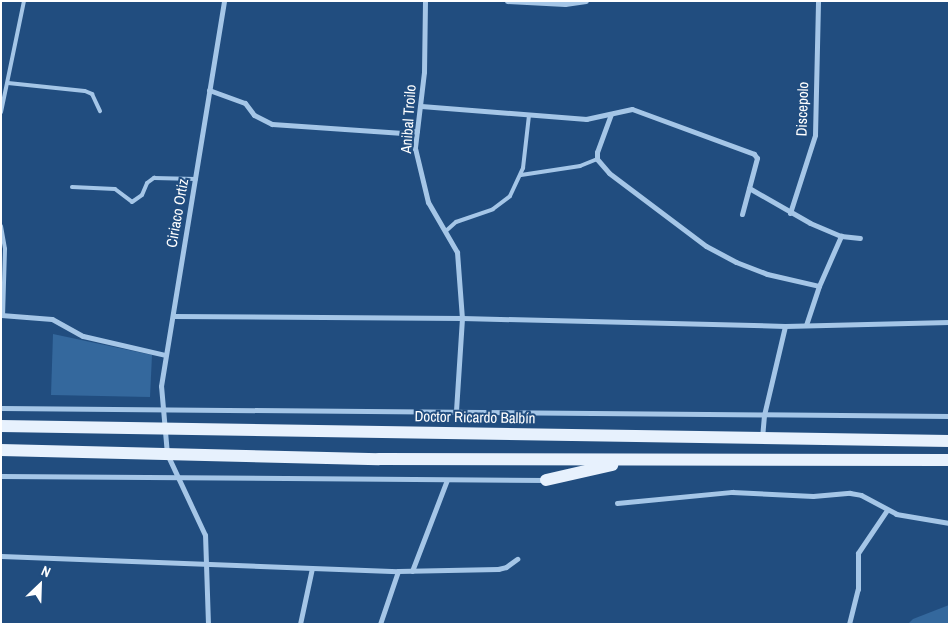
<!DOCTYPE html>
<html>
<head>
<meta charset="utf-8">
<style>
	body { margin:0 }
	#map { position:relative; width:950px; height:625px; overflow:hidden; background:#214d7f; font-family:"Archivo Narrow",sans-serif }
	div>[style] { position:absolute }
	.green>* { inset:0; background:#34689d }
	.service>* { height:4px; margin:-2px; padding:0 2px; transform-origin:2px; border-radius:2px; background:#a5c6e7 }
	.minor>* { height:5px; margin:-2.5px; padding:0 2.5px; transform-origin:2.5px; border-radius:2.5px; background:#a5c6e7 }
	.primary>* { height:12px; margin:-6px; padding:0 6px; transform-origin:6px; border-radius:6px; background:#e7f1fd }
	span { translate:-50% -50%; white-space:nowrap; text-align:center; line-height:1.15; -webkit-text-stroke:4px #214d7f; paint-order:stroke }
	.street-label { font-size:15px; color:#fff }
	.frame { position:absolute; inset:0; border:2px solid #fff; pointer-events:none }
	.north { position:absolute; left:15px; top:560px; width:50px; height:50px; -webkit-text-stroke:4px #214d7f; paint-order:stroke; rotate:24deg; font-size:14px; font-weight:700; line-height:20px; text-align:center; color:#fff }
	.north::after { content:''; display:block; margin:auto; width:18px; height:22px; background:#fff; clip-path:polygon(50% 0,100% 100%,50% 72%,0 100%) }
</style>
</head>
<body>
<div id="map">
	<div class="green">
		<i style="clip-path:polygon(53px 334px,152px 355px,150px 397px,51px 395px)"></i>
		<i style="clip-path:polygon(949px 605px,949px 624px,908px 624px,913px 619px)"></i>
	</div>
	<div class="service">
		<i style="left:8px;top:83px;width:77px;rotate:5.9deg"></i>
		<i style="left:85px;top:91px;width:8px;rotate:23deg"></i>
		<i style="left:92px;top:94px;width:19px;rotate:65deg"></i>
		<i style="left:1px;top:112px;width:113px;rotate:-78.3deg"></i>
		<i style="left:521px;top:175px;width:60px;rotate:-8.7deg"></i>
		<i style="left:580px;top:166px;width:18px;rotate:-22deg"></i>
		<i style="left:72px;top:187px;width:43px;rotate:2.7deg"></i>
		<i style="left:115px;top:189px;width:21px;rotate:37deg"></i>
		<i style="left:132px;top:202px;width:12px;rotate:-35deg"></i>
		<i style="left:142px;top:195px;width:13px;rotate:-67deg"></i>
		<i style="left:147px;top:183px;width:9px;rotate:-36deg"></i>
		<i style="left:154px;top:178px;width:42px;rotate:1.4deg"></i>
		<i style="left:1px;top:226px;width:23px;rotate:80deg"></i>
		<i style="left:5px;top:249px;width:66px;rotate:91.7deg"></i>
		<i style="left:447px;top:230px;width:12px;rotate:-42deg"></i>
		<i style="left:456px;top:222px;width:39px;rotate:-19deg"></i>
		<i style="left:493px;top:209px;width:21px;rotate:-37deg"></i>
		<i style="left:510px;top:196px;width:31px;rotate:-65deg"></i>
		<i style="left:523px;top:168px;width:53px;rotate:-83.5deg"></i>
	</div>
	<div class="minor">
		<i style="left:425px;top:1px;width:71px;rotate:90.8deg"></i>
		<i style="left:424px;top:72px;width:77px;rotate:96.8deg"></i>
		<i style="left:415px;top:148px;width:56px;rotate:76.5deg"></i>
		<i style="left:428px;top:202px;width:58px;rotate:59.9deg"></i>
		<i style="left:457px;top:252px;width:66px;rotate:85.7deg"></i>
		<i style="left:462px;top:318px;width:93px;rotate:93.7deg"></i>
		<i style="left:507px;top:1px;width:58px;rotate:3deg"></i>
		<i style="left:565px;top:4px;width:21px;rotate:-8deg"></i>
		<i style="left:209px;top:90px;width:38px;rotate:20deg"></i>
		<i style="left:245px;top:103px;width:15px;rotate:53deg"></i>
		<i style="left:254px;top:115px;width:20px;rotate:27deg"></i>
		<i style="left:272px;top:124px;width:131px;rotate:3.9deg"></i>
		<i style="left:403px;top:133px;width:14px;rotate:-8deg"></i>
		<i style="left:421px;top:106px;width:166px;rotate:4.5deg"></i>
		<i style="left:586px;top:119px;width:47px;rotate:-12.3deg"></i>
		<i style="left:632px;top:109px;width:130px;rotate:20.2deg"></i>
		<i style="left:754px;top:154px;width:5px;rotate:53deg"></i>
		<i style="left:757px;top:158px;width:58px;rotate:105deg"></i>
		<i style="left:611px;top:114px;width:40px;rotate:110.2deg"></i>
		<i style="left:597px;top:152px;width:7px;rotate:90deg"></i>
		<i style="left:597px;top:159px;width:18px;rotate:49deg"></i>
		<i style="left:609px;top:173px;width:121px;rotate:37deg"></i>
		<i style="left:706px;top:246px;width:34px;rotate:28deg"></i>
		<i style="left:736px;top:262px;width:33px;rotate:21deg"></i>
		<i style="left:767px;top:274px;width:53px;rotate:13deg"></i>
		<i style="left:749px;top:188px;width:70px;rotate:29.8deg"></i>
		<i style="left:810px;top:223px;width:34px;rotate:23deg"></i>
		<i style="left:841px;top:236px;width:19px;rotate:6deg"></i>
		<i style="left:790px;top:213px;width:82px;rotate:-72.2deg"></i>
		<i style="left:815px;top:135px;width:134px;rotate:-88.7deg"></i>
		<i style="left:1px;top:315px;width:51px;rotate:4.5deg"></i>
		<i style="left:52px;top:319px;width:35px;rotate:29deg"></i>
		<i style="left:83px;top:336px;width:84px;rotate:13deg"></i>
		<i style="left:173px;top:316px;width:289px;rotate:0.4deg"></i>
		<i style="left:462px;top:318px;width:323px;rotate:1.4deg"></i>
		<i style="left:785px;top:326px;width:164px;rotate:-1.4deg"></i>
		<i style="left:806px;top:325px;width:41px;rotate:-71.6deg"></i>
		<i style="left:819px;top:286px;width:55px;rotate:-66.3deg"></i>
		<i style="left:1px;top:408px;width:948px;rotate:0.48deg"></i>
		<i style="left:762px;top:438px;width:23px;rotate:-85deg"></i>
		<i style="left:764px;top:415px;width:91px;rotate:-76.7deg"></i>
		<i style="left:1px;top:476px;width:545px;rotate:0.42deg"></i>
		<i style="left:617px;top:503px;width:116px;rotate:-5.5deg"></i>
		<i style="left:732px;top:492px;width:81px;rotate:2.8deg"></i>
		<i style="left:813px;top:496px;width:37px;rotate:-5deg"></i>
		<i style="left:850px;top:493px;width:11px;rotate:10deg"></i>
		<i style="left:861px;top:495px;width:40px;rotate:28deg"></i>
		<i style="left:896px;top:514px;width:54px;rotate:9.6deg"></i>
		<i style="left:1px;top:556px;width:397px;rotate:2.2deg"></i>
		<i style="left:398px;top:571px;width:100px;rotate:-1.1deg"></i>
		<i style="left:498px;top:569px;width:8px;rotate:-14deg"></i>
		<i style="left:506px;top:567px;width:14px;rotate:-36deg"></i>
		<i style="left:412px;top:571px;width:97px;rotate:-69deg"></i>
		<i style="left:208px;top:624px;width:89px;rotate:-91.9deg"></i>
		<i style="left:205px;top:535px;width:89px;rotate:-115.1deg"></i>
		<i style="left:167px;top:454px;width:68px;rotate:-95deg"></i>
		<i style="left:161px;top:386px;width:390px;rotate:-80.7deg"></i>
		<i style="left:300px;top:624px;width:57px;rotate:-77.9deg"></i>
		<i style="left:380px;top:624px;width:56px;rotate:-71.2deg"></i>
		<i style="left:849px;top:624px;width:36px;rotate:-76deg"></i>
		<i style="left:858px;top:589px;width:36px;rotate:-90deg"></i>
		<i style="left:858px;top:553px;width:52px;rotate:-56deg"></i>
	</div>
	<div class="primary">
		<i style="left:1px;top:426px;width:948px;rotate:0.91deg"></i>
		<i style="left:1px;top:450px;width:378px;rotate:1.4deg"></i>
		<i style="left:379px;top:459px;width:570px;rotate:0.1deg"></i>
		<i style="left:546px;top:480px;width:68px;rotate:-12.8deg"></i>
	</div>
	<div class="street-label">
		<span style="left:802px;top:109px;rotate:-88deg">Discepolo</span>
		<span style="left:408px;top:119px;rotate:-86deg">Anibal Troilo</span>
		<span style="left:177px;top:213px;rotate:-80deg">Ciriaco Ortiz</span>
		<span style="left:475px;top:417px;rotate:1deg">Doctor Ricardo Balbín</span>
	</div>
	<div class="frame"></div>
	<div class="north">N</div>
</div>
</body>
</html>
